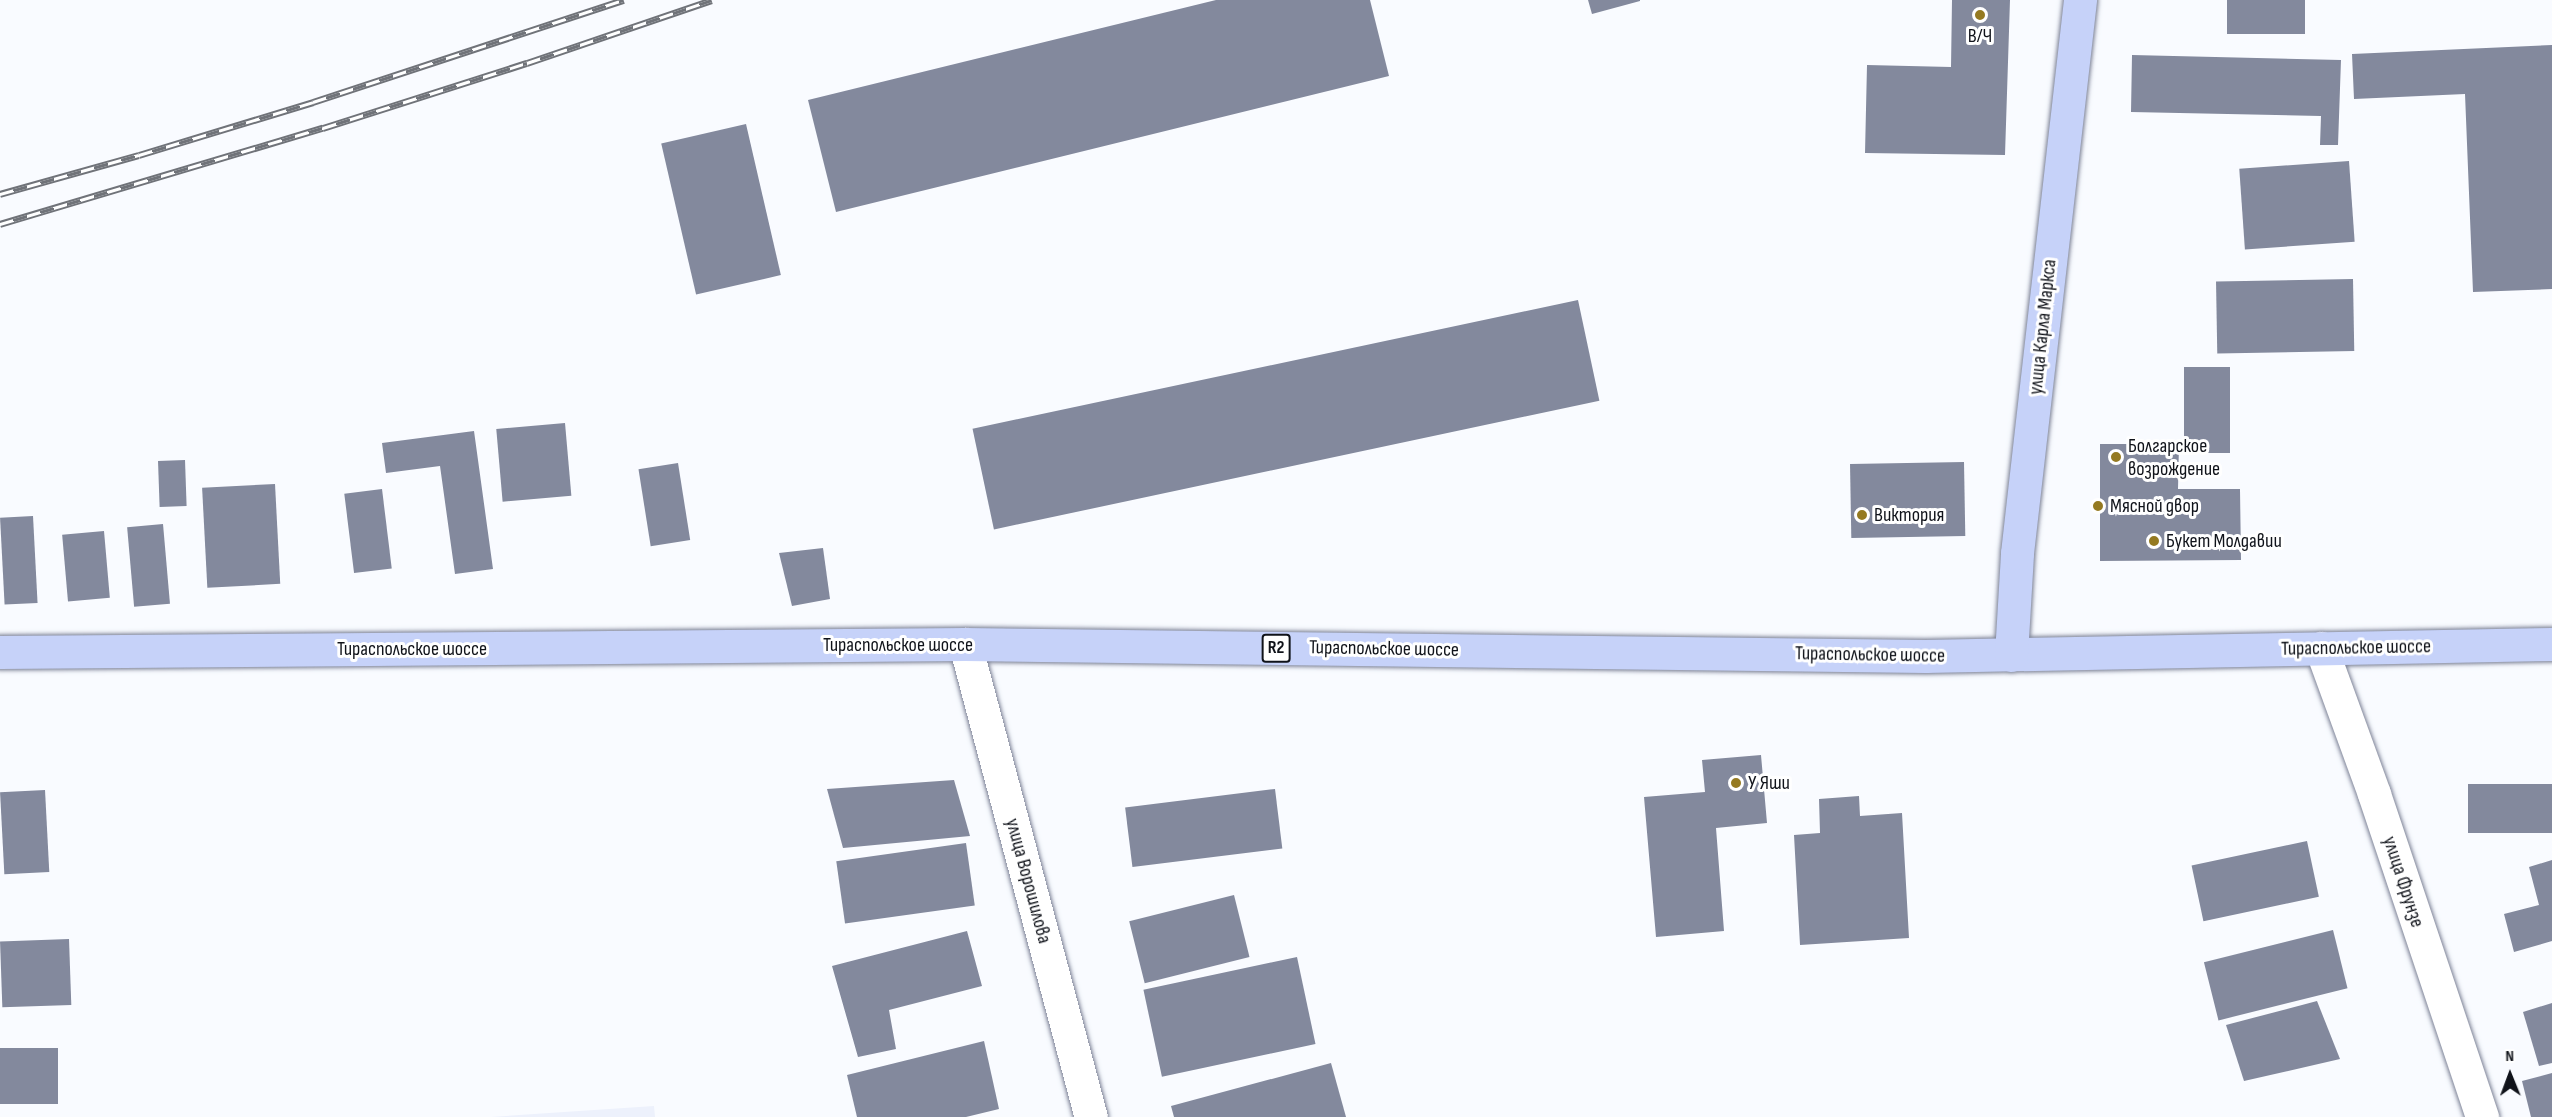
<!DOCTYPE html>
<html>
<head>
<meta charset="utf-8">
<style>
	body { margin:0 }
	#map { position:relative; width:2552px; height:1117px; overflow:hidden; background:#f9fbff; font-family:"Sofia Sans Condensed",sans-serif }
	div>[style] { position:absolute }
	.built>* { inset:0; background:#edf1fc }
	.building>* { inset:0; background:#83899d; transform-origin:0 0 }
	.roads { filter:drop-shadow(0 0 2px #7e8498) drop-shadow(0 0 2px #7e8498) }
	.minor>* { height:33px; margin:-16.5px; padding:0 16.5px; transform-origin:16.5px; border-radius:16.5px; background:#fff }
	.major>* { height:33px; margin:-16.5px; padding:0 16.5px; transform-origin:16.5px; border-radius:16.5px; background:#c6d2f9 }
	.rail>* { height:7px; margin-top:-3.5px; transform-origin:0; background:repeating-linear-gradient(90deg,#fff 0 14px,#707379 0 28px); box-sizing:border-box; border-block:2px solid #707379 }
	.dots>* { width:16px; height:16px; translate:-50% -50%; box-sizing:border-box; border:3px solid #fff; border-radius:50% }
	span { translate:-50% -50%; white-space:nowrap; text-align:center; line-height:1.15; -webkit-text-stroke:6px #fff; paint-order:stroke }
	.shield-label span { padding:2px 4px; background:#fff; border:2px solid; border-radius:4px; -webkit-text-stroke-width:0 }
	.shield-label { font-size:18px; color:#10131a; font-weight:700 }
	.poi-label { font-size:20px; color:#10131a }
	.left { translate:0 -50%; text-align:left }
	.street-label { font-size:20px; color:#10131a }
	.north { position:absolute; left:2480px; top:1045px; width:60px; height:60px; -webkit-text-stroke:4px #fff; paint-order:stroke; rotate:359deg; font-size:16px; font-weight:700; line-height:24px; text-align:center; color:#10131a }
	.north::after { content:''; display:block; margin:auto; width:21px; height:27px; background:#10131a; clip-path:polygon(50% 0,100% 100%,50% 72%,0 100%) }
</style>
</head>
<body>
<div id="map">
	<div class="built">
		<i style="clip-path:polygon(654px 1106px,655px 1117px,491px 1117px)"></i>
	</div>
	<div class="building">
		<i style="clip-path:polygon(1216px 0,1370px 0,1389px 76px,836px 212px,808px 100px)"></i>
		<i style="clip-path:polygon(1588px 0,1640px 0,1640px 1px,1592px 14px)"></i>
		<i style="clip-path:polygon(1952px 0,2010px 0,2005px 155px,1865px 153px,1867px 65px,1951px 67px)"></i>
		<i style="left:2227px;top:0;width:78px;height:34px"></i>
		<i style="clip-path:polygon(2552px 45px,2552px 289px,2473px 292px,2465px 94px,2354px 99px,2352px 54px)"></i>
		<i style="clip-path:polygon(2132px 55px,2341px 60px,2338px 145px,2320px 145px,2321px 116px,2131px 112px)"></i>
		<i style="left:746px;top:124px;width:155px;height:87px;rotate:77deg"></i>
		<i style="left:2349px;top:161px;width:81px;height:110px;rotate:86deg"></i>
		<i style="left:2353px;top:279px;width:72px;height:137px;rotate:89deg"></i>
		<i style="left:1578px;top:300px;width:103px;height:619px;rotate:78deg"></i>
		<i style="left:2230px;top:367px;width:86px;height:46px;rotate:90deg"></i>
		<i style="left:565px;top:423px;width:73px;height:69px;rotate:85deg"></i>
		<i style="clip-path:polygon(474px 431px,493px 569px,455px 574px,440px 466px,386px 473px,382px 443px)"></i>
		<i style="clip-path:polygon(2100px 444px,2179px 444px,2178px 489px,2240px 489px,2241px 560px,2100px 561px)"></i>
		<i style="left:185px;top:460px;width:46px;height:27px;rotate:88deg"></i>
		<i style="left:1964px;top:462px;width:74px;height:114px;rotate:89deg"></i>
		<i style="left:678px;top:463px;width:78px;height:40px;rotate:81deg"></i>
		<i style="left:275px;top:484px;width:100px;height:73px;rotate:87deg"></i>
		<i style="left:382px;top:489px;width:80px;height:38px;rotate:83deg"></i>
		<i style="left:33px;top:516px;width:87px;height:33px;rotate:87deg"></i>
		<i style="left:163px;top:524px;width:80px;height:36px;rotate:85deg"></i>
		<i style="left:104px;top:531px;width:67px;height:42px;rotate:85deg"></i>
		<i style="clip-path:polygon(823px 548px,830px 599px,792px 606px,779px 553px)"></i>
		<i style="clip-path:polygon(1761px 755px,1767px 823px,1716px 828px,1724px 931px,1656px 937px,1644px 797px,1705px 792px,1702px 760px)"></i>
		<i style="clip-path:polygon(954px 780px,970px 836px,843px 848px,827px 789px)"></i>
		<i style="left:2552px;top:784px;width:49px;height:84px;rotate:90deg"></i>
		<i style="left:1275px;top:789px;width:60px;height:151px;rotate:83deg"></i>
		<i style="left:45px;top:790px;width:82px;height:45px;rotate:87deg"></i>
		<i style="clip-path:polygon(1859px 796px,1860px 816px,1902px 813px,1909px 938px,1800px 945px,1794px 835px,1820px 833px,1819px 799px)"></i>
		<i style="left:2307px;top:841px;width:57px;height:118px;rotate:78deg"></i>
		<i style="left:966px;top:843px;width:63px;height:131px;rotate:82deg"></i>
		<i style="clip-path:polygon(2552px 860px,2552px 941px,2514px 952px,2504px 914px,2539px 905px,2529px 867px)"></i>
		<i style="left:1234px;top:895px;width:64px;height:108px;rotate:76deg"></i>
		<i style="left:2333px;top:930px;width:60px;height:133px;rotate:76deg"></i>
		<i style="clip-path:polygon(967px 931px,982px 986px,889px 1010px,896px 1049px,858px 1057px,832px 966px)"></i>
		<i style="left:69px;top:939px;width:66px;height:69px;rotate:88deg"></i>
		<i style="left:1297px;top:957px;width:89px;height:157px;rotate:78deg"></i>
		<i style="clip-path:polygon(2317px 1001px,2340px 1059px,2244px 1081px,2226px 1025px)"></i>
		<i style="clip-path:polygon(2552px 1003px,2552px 1063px,2539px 1066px,2523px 1012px)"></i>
		<i style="clip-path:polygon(984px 1041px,999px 1109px,966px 1117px,857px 1117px,847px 1075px)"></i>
		<i style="left:58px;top:1048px;width:56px;height:58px;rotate:90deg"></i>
		<i style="clip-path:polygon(1331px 1063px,1346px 1117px,1174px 1117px,1171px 1106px)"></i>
		<i style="clip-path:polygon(2552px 1073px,2552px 1117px,2531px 1117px,2522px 1081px)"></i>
	</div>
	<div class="roads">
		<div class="minor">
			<i style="left:965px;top:644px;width:489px;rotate:75.1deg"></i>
			<i style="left:2321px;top:648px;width:155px;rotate:70deg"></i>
			<i style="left:2374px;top:794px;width:341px;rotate:71.5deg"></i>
		</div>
		<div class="major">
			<i style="left:0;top:652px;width:965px;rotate:-0.47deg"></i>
			<i style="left:965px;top:644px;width:960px;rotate:0.72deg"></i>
			<i style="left:1925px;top:656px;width:627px;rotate:-1.1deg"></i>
			<i style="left:2011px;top:655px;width:102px;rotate:-86.6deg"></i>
			<i style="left:2017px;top:553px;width:557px;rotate:-83.5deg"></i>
		</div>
	</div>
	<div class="rail">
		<i style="left:0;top:194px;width:144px;rotate:-15.7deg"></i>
		<i style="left:139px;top:155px;width:182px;rotate:-16.9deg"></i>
		<i style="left:313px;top:102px;width:327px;rotate:-18.2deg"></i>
		<i style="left:0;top:224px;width:337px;rotate:-16.6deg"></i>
		<i style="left:323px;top:128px;width:214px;rotate:-17.7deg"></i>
		<i style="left:527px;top:63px;width:195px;rotate:-18.8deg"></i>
	</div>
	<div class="dots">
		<i style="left:1980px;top:15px;background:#957a21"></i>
		<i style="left:2116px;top:457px;background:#957a21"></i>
		<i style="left:2098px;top:506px;background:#957a21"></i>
		<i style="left:1862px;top:515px;background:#957a21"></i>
		<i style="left:2154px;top:541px;background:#957a21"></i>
		<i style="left:1736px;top:783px;background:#957a21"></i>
	</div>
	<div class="shield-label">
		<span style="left:1276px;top:648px">R2</span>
	</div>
	<div class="poi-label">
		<span style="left:1980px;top:36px">В/Ч</span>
		<span class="left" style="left:2128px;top:458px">Болгарское<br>возрождение</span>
		<span class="left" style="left:2110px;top:506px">Мясной двор</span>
		<span class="left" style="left:1874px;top:515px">Виктория</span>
		<span class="left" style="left:2166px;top:541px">Букет Молдавии</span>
		<span class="left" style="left:1748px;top:783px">У Яши</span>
	</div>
	<div class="street-label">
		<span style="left:2043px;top:327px;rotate:-84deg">улица Карла Маркса</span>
		<span style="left:898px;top:645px">Тираспольское шоссе</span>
		<span style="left:2356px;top:648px;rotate:-1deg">Тираспольское шоссе</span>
		<span style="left:412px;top:649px">Тираспольское шоссе</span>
		<span style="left:1384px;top:649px;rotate:1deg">Тираспольское шоссе</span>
		<span style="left:1870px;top:655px;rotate:1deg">Тираспольское шоссе</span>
		<span style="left:1028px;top:881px;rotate:75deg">улица Ворошилова</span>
		<span style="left:2403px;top:882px;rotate:72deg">улица Фрунзе</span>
	</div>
	<div class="north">N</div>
</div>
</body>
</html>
